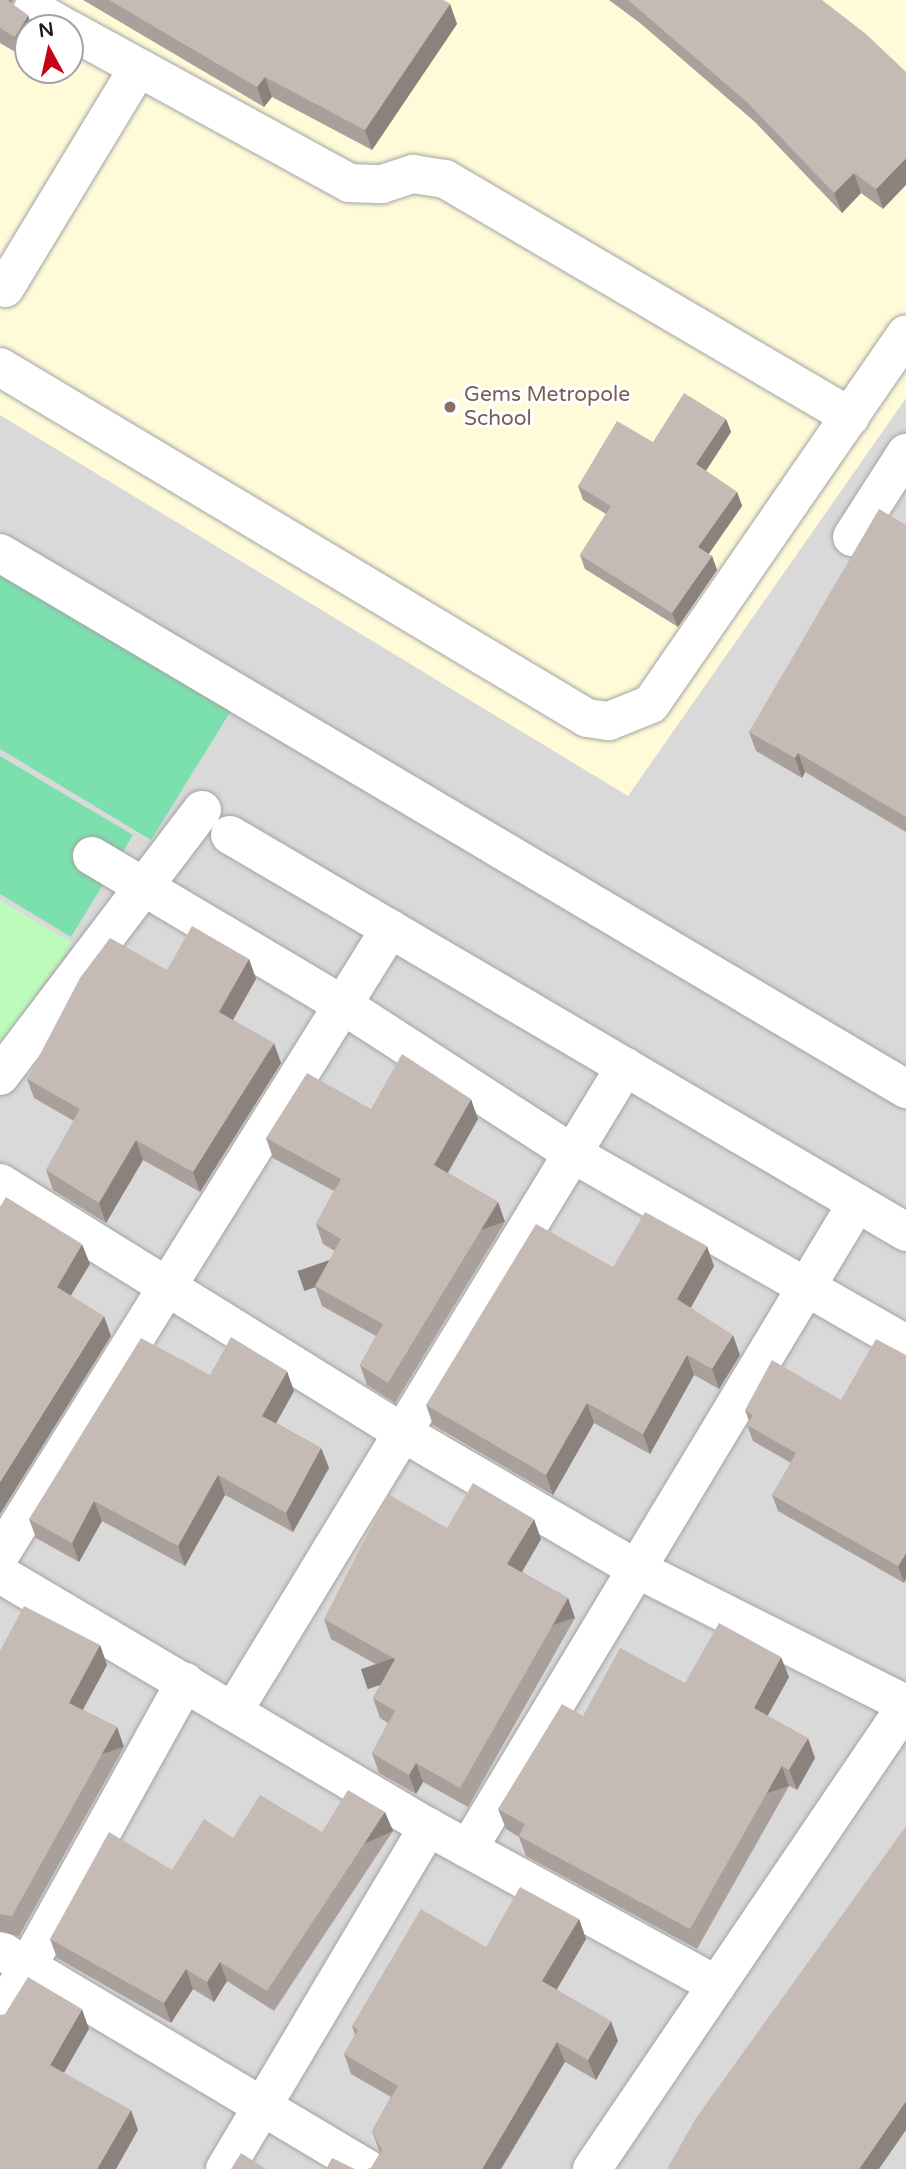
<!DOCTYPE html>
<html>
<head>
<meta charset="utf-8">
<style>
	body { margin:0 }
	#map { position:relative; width:906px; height:2169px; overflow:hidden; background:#eee8e1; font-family:"Varela Round",sans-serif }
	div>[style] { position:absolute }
	.residential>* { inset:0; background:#dad9d9 }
	.education>* { inset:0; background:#fffbd9 }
	.park>* { inset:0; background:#bdfbbb }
	.pitch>* { inset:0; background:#7ce0ae }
	.roads { filter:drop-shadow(0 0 2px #a3a3a3) drop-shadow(0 0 2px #a3a3a3) }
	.minor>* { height:38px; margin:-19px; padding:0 19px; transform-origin:19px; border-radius:19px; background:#fff }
	.wall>* { inset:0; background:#aaa09b }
	.shaded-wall>* { inset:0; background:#8b827e; transform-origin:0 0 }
	.building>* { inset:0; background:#c6bab4 }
	.dots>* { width:19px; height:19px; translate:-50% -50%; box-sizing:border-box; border:4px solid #fff; border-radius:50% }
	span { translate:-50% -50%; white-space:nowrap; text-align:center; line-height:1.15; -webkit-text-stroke:6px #fff; paint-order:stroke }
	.education-label { font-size:21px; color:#785e54 }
	.left { translate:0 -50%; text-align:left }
	.north { position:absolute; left:14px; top:14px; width:70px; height:70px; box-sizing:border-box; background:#fff; border:2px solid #a4a4a4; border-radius:50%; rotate:352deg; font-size:19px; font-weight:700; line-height:28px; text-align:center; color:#1c1c1c }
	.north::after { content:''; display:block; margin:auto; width:24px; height:32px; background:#c80017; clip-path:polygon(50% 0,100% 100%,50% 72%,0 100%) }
</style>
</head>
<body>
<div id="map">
	<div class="residential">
		<i style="clip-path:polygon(evenodd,0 0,906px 0,906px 2169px,0 2169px,0 0,28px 28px,70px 28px,70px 70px,28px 70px,28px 28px)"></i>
	</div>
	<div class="education">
		<i style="clip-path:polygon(evenodd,0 0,906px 0,906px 398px,628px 796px,0 415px,0 0,28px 28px,70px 28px,70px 70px,28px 70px,28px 28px)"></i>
	</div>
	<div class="park">
		<i style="clip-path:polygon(0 900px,72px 943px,0 1046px)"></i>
	</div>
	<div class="pitch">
		<i style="clip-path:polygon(0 570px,232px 709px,151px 840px,0 749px)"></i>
		<i style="clip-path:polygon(0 756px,133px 835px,71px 937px,0 894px)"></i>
	</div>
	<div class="roads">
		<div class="minor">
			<i style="left:33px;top:9px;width:38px;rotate:30deg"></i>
			<i style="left:70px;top:30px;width:318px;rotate:28.7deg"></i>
			<i style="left:349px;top:183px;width:33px;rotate:2deg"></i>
			<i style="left:382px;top:184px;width:33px;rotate:-18deg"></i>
			<i style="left:413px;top:174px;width:32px;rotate:9deg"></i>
			<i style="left:445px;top:179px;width:470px;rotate:30.4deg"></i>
			<i style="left:5px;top:288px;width:255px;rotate:-58.8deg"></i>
			<i style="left:0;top:367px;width:684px;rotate:30.88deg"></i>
			<i style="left:587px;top:718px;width:22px;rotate:8deg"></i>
			<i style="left:609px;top:721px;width:45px;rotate:-22deg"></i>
			<i style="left:651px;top:704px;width:449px;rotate:-55.4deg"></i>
			<i style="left:852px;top:537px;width:100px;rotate:-57.3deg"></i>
			<i style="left:0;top:553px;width:1053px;rotate:30.61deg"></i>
			<i style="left:230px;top:835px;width:784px;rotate:30.42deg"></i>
			<i style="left:92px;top:856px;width:292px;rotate:30.7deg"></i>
			<i style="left:343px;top:1005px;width:274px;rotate:32.9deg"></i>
			<i style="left:573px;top:1154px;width:383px;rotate:29.7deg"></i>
			<i style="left:0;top:1076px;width:334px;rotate:-52.8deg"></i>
			<i style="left:0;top:1183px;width:474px;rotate:31.8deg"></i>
			<i style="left:403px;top:1433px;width:271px;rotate:30.2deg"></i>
			<i style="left:637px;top:1569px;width:301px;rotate:26.7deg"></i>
			<i style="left:0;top:1555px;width:738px;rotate:-58.08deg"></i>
			<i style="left:0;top:1574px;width:497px;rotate:30.6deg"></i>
			<i style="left:428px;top:1827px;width:329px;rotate:28.7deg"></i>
			<i style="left:234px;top:1710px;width:753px;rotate:-58.7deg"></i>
			<i style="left:468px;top:1849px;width:754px;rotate:-58.95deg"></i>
			<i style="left:0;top:1950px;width:427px;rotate:30.8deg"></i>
			<i style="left:0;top:2016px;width:382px;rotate:-61deg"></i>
			<i style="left:225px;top:2169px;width:398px;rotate:-59.3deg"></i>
			<i style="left:592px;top:2169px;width:559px;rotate:-55.86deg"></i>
		</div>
	</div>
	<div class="wall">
		<i style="clip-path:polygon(0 0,14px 0,12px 4px,22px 56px,0 43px)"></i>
		<i style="clip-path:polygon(83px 0,443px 0,450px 4px,457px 24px,372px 150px,272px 97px,264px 107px)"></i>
		<i style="clip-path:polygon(609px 0,822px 0,883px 209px,861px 193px,842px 213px,755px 122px,640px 23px)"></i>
		<i style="clip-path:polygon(726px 419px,731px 432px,706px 471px,737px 492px,742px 506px,708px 554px,712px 556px,717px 570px,678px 627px,585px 569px,580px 555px,606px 514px,583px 500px,578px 486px,653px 442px)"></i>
		<i style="clip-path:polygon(906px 525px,906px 832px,805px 772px,802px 778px,756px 751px,749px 732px)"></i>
		<i style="clip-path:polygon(249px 959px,256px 979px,233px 1020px,281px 1063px,200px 1192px,143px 1160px,106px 1223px,53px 1190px,46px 1170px,74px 1121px,34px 1098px,27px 1079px,167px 970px)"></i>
		<i style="clip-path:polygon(371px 1109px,478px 1119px,448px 1173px,498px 1202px,505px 1222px,395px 1403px,367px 1385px,360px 1365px,376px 1336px,322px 1306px,315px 1286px,335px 1251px,323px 1244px,316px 1224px,334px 1191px,273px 1158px,266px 1138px)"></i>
		<i style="clip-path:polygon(714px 1266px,691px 1308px,740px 1355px,719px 1389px,694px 1375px,650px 1454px,594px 1423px,553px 1495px,433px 1425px,426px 1405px)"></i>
		<i style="clip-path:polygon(210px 1375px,294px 1391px,276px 1423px,321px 1448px,329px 1468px,293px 1532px,225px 1495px,185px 1566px,102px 1521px,79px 1562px,36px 1538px,29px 1519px)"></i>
		<i style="clip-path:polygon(841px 1400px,904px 1583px,778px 1511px,772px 1495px,791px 1463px,753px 1441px,747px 1425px,749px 1421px,745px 1410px)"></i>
		<i style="clip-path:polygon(447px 1528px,541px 1539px,522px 1572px,568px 1598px,575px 1618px,468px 1807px,423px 1782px,416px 1794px,379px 1773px,372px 1753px,388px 1723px,380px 1718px,373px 1698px,388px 1671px,331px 1639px,324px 1619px)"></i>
		<i style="clip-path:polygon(100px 1645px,107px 1665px,83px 1710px,117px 1727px,124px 1747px,19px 1936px,0 1932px,0 1651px)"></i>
		<i style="clip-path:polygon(789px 1677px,767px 1716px,815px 1758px,797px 1790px,789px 1786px,697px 1949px,526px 1856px,519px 1837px,506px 1829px,498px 1809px,583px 1716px)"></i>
		<i style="clip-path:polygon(393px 1831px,274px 2011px,227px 1981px,214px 2002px,193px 1989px,171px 2023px,57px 1958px,50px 1939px,233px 1838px,322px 1832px)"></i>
		<i style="clip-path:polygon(579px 1919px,586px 1939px,557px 1989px,618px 2041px,596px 2080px,565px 2062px,371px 2168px,380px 2153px,372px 2131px,391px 2097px,351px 2074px,344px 2054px,355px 2035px,352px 2026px,486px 1947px)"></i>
	</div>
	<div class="shaded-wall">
		<i style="clip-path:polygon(450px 4px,457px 24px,372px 150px,365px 130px)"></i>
		<i style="clip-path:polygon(28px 15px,32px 28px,28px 28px,28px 46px,22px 56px,15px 37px)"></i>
		<i style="clip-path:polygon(265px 77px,272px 97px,264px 107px,257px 87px)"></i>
		<i style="clip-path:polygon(906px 158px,906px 185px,883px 209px,876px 189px)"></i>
		<i style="clip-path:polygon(854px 173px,861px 193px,842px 213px,834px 193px)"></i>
		<i style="clip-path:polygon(726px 419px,731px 432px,701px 478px,696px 464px)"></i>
		<i style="clip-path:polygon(737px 492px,742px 506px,704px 561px,698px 547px)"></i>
		<i style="clip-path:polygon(712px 556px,717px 570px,678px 627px,672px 613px)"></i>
		<i style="clip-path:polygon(798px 753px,805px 772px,802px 778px,795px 758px)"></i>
		<i style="clip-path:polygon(249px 959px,256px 979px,226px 1032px,219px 1012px)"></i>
		<i style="clip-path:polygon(274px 1043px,281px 1063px,200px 1192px,193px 1172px)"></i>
		<i style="clip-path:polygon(471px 1099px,478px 1119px,441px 1184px,434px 1165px)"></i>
		<i style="clip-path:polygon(136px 1140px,143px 1160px,106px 1223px,99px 1203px)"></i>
		<i style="left:498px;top:1202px;width:21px;height:212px;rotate:71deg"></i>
		<i style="clip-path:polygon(82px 1244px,90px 1264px,64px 1307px,57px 1287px)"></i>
		<i style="clip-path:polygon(707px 1246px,714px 1266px,684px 1319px,677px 1299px)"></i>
		<i style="clip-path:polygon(104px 1316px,111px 1336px,0 1514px,0 1482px)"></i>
		<i style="clip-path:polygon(733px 1335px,740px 1355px,719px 1389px,712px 1369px)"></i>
		<i style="clip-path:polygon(687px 1355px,694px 1375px,650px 1454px,643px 1434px)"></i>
		<i style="clip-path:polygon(287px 1371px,294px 1391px,269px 1436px,262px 1416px)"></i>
		<i style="clip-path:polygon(587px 1403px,594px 1423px,553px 1495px,546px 1475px)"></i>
		<i style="clip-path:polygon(321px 1448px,329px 1468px,293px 1532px,286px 1513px)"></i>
		<i style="clip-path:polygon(218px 1475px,225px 1495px,185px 1566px,178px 1546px)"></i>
		<i style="clip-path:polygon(94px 1501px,102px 1521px,79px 1562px,72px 1543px)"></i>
		<i style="clip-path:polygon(534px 1519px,541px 1539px,515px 1584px,507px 1564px)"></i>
		<i style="clip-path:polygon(906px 1553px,906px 1579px,904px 1583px,898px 1566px)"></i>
		<i style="left:568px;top:1598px;width:21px;height:219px;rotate:71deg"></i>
		<i style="clip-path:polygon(100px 1645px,107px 1665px,76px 1722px,69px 1703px)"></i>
		<i style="clip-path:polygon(781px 1657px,789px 1677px,761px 1728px,754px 1708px)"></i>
		<i style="left:117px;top:1727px;width:21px;height:216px;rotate:71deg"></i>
		<i style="clip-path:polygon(808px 1738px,815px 1758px,797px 1790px,789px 1770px)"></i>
		<i style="clip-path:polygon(416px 1763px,423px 1782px,416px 1794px,409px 1775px)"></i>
		<i style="left:782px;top:1766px;width:21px;height:187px;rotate:71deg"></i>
		<i style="left:385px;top:1812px;width:21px;height:214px;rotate:67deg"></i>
		<i style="clip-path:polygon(579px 1919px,586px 1939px,550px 2001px,542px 1981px)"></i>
		<i style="clip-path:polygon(220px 1962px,227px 1981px,214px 2002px,207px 1982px)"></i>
		<i style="clip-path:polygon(186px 1969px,193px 1989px,171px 2023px,164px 2003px)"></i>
		<i style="clip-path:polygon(82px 2009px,89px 2029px,57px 2085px,50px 2065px)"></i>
		<i style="clip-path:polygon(611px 2021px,618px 2041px,596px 2080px,588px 2060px)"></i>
		<i style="clip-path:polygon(557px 2042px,565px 2062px,501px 2169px,482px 2169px)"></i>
		<i style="clip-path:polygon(906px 2101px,906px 2130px,879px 2169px,859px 2169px)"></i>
		<i style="clip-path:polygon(131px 2110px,138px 2130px,116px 2169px,97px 2169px)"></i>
	</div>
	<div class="building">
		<i style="clip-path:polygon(0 0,7px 0,28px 15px,15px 37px,0 28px)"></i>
		<i style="clip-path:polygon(109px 0,443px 0,450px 4px,365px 130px,265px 77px,257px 87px)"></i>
		<i style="clip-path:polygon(628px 0,822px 0,866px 34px,906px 72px,906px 158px,876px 189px,854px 173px,834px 193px,747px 102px)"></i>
		<i style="clip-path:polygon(684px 393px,726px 419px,696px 464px,737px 492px,698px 547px,712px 556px,672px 613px,580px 555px,611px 506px,578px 486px,617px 421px,653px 442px)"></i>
		<i style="clip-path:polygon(879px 509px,906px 525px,906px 817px,798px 753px,795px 758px,749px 732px)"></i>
		<i style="clip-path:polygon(192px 926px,249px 959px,219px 1012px,274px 1043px,193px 1172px,136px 1140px,99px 1203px,46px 1170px,80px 1109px,27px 1079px,80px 978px,110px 938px,167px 970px)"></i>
		<i style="clip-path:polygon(402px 1054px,471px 1099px,434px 1165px,498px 1202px,388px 1383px,360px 1365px,383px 1324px,315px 1286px,341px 1239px,316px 1224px,341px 1179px,266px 1138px,307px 1073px,371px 1109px)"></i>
		<i style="clip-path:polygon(6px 1197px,82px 1244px,57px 1287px,104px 1316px,0 1482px,0 1207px)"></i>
		<i style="clip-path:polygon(645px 1212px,707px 1246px,677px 1299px,733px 1335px,712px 1369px,687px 1355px,643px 1434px,587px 1403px,546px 1475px,426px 1405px,536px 1224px,613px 1267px)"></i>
		<i style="clip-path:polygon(231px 1337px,287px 1371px,262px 1416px,321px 1448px,286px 1513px,218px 1475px,178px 1546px,94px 1501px,72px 1543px,29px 1519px,141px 1338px,210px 1375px)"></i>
		<i style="clip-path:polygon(876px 1339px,906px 1355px,906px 1553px,898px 1566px,772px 1495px,796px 1453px,747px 1425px,753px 1415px,745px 1410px,772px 1360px,841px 1400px)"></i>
		<i style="clip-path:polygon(473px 1483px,534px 1519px,507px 1564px,568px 1598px,460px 1788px,416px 1763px,409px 1775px,372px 1753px,395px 1711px,373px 1698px,395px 1659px,324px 1619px,388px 1494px,447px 1528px)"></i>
		<i style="clip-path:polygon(24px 1606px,100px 1645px,69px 1703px,117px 1727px,12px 1916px,0 1914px,0 1651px)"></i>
		<i style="clip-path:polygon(719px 1623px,781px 1657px,754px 1708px,808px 1738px,789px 1770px,782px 1766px,690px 1929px,519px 1836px,525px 1824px,498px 1809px,562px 1704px,583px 1716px,620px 1648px,685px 1683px)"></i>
		<i style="clip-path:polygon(348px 1790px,385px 1812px,267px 1991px,220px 1962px,207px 1982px,186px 1969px,164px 2003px,50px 1939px,109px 1832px,172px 1870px,204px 1819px,233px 1838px,260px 1795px,322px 1832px)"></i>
		<i style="clip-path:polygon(906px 1826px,906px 2101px,859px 2169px,667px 2169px,696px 2118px)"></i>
		<i style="clip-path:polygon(520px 1887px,579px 1919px,542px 1981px,611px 2021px,588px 2060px,557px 2042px,482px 2169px,366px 2169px,371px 2168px,382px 2150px,372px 2131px,398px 2086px,344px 2054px,358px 2030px,352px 2026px,421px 1909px,486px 1947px)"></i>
		<i style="clip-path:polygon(28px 1977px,82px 2009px,50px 2065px,131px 2110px,97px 2169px,0 2169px,0 2015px,5px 2014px)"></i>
		<i style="clip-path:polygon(241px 2153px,266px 2169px,231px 2169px)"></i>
		<i style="clip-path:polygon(332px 2158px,355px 2169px,326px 2169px)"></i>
	</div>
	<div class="dots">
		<i style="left:450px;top:407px;background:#8d6e63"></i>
	</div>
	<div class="education-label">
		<span class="left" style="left:464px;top:407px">Gems Metropole<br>School</span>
	</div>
	<div class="north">N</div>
</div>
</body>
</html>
